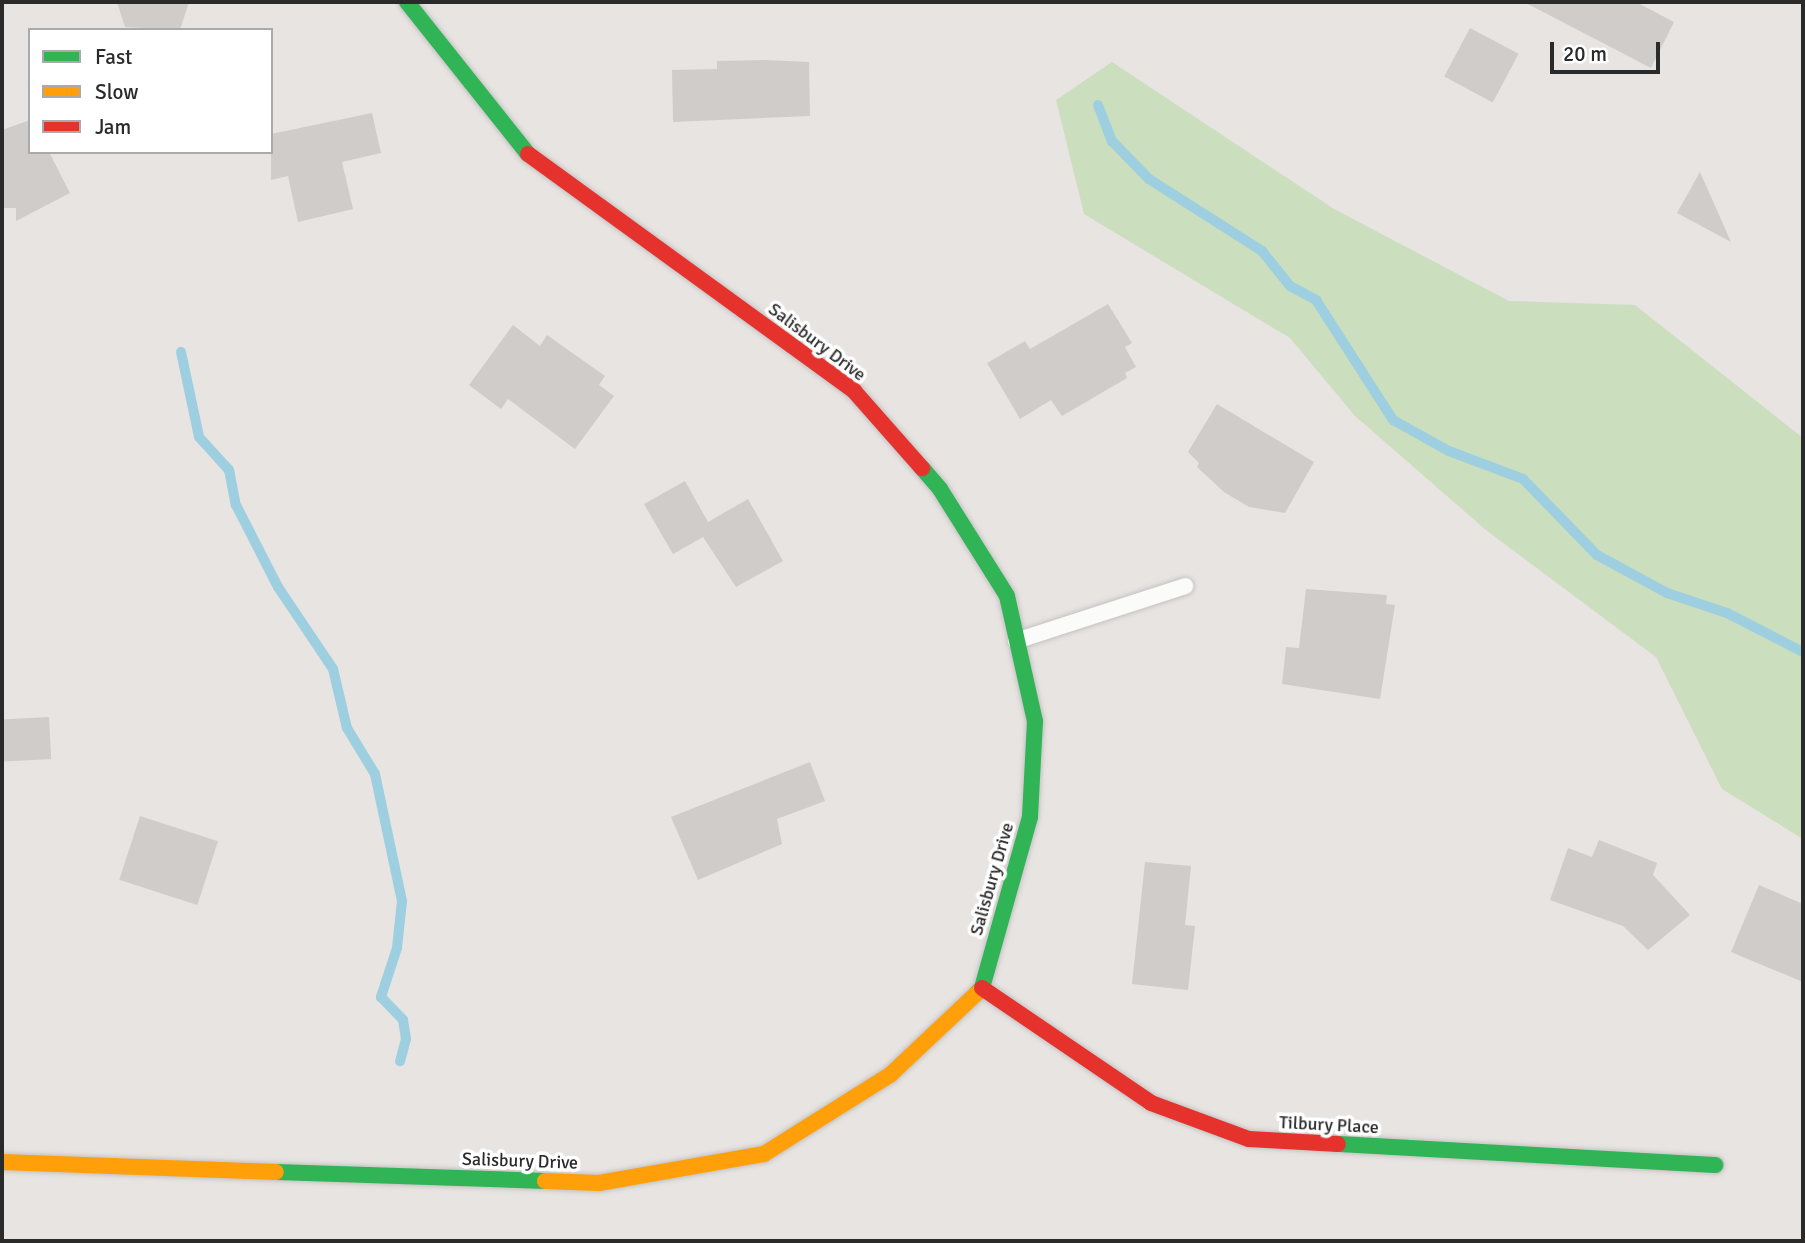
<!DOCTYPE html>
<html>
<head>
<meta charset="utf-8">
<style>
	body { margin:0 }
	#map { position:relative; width:1805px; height:1243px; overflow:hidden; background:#e7e4e1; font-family:Signika,sans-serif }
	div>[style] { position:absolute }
	.green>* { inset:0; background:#cbdebe }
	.stream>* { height:10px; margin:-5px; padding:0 5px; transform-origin:5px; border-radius:5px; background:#9dcfe0 }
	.building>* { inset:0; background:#cfccca; transform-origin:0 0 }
	.roads { filter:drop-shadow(0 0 2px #c4c2c3) drop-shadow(0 0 2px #c4c2c3) }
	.lane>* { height:16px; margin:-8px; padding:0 8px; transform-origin:8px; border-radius:8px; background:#fbfbfa }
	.fast>* { height:16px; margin:-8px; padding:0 8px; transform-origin:8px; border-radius:8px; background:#30b455 }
	.slow>* { height:16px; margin:-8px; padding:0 8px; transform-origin:8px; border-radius:8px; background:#ff9f0a }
	.jam>* { height:16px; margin:-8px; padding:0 8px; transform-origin:8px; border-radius:8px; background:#e5322d }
	span { translate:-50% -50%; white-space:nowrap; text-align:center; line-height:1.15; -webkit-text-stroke:7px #fff; paint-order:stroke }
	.street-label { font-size:18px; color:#2a2a2a }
	.frame { position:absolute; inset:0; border:4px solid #2a2a2a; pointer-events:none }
	.legend { position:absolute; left:28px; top:28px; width:245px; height:126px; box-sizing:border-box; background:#fff; border:2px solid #aaa; margin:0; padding:9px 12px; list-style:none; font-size:21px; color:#2a2a2a }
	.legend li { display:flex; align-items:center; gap:14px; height:35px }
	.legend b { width:35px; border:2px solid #aaa }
	.scale { position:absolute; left:1550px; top:42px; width:110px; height:32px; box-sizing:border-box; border:4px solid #2a2a2a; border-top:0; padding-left:9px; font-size:21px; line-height:24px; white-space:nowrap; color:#2a2a2a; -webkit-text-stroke:5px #fff; paint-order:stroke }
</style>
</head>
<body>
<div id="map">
	<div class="green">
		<i style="clip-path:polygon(1112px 62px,1334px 209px,1509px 301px,1635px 305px,1803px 438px,1803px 839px,1722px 789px,1656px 657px,1486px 530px,1355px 416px,1290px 338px,1084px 214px,1056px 100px)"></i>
	</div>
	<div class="stream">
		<i style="left:1098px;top:105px;width:39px;rotate:69deg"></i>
		<i style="left:1112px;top:141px;width:53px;rotate:45.8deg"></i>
		<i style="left:1149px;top:179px;width:134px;rotate:32.5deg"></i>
		<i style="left:1262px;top:251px;width:45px;rotate:51.3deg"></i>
		<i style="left:1290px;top:286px;width:30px;rotate:28deg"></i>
		<i style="left:1316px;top:300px;width:143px;rotate:57.3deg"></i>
		<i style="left:1393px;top:420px;width:64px;rotate:29deg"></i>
		<i style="left:1449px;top:451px;width:79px;rotate:20.7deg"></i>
		<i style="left:1523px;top:479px;width:106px;rotate:45.8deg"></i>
		<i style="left:1597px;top:555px;width:80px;rotate:28.5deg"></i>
		<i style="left:1667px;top:593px;width:63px;rotate:18.4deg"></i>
		<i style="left:1727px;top:613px;width:85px;rotate:27.2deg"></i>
		<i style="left:181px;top:352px;width:87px;rotate:78deg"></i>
		<i style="left:199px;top:437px;width:45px;rotate:47.7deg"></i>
		<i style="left:229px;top:470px;width:36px;rotate:79deg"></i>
		<i style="left:236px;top:505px;width:92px;rotate:62.9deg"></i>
		<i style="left:278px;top:587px;width:99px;rotate:56.1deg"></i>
		<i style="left:333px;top:669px;width:61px;rotate:76.7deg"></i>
		<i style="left:347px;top:728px;width:54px;rotate:58.7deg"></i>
		<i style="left:375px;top:774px;width:130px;rotate:78deg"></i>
		<i style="left:402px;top:901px;width:47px;rotate:96.1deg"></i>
		<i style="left:397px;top:948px;width:52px;rotate:108.1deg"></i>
		<i style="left:381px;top:997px;width:32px;rotate:46deg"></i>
		<i style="left:403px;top:1020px;width:19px;rotate:81deg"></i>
		<i style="left:406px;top:1039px;width:23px;rotate:105deg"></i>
	</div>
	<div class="building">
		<i style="clip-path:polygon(117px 2px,189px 2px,180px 30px,125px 27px)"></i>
		<i style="clip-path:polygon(1524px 2px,1636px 2px,1674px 22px,1651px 68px)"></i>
		<i style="left:1470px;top:28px;width:55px;height:55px;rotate:28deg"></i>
		<i style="clip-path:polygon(764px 60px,809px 62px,810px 116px,673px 122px,672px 70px,717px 69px,717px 61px)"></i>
		<i style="clip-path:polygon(372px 113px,381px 153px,342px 162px,353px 209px,298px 222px,288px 176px,271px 180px,271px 134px)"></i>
		<i style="clip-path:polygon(30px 120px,30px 152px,49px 152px,70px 193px,16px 221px,16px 208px,2px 208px,2px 130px)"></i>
		<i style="clip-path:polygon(1700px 172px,1731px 242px,1677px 213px)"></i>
		<i style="clip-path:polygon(1108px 304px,1132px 343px,1125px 347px,1136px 367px,1125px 373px,1127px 378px,1062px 416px,1051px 400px,1020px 419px,987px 363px,1025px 341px,1030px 349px)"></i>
		<i style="clip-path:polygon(513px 325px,540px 346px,547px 335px,605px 376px,599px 385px,614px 396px,575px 449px,508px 399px,501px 409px,469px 385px)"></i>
		<i style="clip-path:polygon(1217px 404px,1314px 462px,1285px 513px,1249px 507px,1224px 492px,1197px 467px,1199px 463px,1188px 452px)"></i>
		<i style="clip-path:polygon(685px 481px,708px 522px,748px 499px,783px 561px,736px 587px,703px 537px,673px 554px,644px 504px)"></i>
		<i style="clip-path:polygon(1306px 589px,1387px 595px,1386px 604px,1395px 605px,1380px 699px,1282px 684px,1286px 647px,1299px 648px)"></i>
		<i style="left:49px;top:717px;width:42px;height:47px;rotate:87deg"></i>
		<i style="clip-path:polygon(810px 762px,825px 801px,777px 819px,782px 844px,698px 880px,671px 817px)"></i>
		<i style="left:140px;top:816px;width:82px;height:67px;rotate:18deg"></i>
		<i style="clip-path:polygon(1599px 840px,1657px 863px,1653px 875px,1690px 915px,1648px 950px,1623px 926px,1550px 900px,1568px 848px,1592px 857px)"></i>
		<i style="clip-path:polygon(1145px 862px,1191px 866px,1185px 925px,1195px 926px,1188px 990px,1132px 984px)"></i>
		<i style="clip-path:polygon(1759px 885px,1803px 904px,1803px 982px,1731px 952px)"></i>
	</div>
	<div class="roads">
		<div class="lane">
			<i style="left:1016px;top:641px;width:178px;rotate:-18deg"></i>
		</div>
		<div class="fast">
			<i style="left:407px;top:2px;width:194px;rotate:51.5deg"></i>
			<i style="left:922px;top:468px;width:28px;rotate:49deg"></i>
			<i style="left:940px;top:489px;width:126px;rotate:57.9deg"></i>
			<i style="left:1007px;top:596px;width:128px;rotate:77.4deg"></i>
			<i style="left:1035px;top:721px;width:96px;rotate:93deg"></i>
			<i style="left:1030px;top:817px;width:178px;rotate:105.7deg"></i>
			<i style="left:982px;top:988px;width:7px;rotate:135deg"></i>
			<i style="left:1338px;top:1144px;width:378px;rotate:3.2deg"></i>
			<i style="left:276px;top:1172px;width:269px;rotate:1.9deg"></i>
		</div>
		<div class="slow">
			<i style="left:2px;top:1162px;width:274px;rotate:2.1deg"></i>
			<i style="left:545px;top:1181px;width:54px;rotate:2.1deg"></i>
			<i style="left:599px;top:1183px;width:168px;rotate:-10deg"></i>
			<i style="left:764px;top:1154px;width:149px;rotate:-32.1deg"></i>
			<i style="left:890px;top:1075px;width:120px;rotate:-43.3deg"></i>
		</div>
		<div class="jam">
			<i style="left:528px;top:154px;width:403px;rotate:36deg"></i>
			<i style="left:854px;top:391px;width:103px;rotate:48.6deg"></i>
			<i style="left:982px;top:988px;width:204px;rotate:34.2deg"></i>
			<i style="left:1151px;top:1103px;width:104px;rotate:20.2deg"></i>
			<i style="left:1249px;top:1139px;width:89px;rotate:3.2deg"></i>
		</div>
	</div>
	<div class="street-label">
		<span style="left:817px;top:342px;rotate:37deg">Salisbury Drive</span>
		<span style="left:992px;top:879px;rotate:-74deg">Salisbury Drive</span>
		<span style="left:1329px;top:1125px;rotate:3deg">Tilbury Place</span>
		<span style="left:520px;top:1161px;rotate:2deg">Salisbury Drive</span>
	</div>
	<div class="frame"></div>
	<ul class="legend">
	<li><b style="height:9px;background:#30b455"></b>Fast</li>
	<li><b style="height:9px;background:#ff9f0a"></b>Slow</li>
	<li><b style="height:9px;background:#e5322d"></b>Jam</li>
	</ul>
	<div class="scale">20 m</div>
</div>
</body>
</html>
